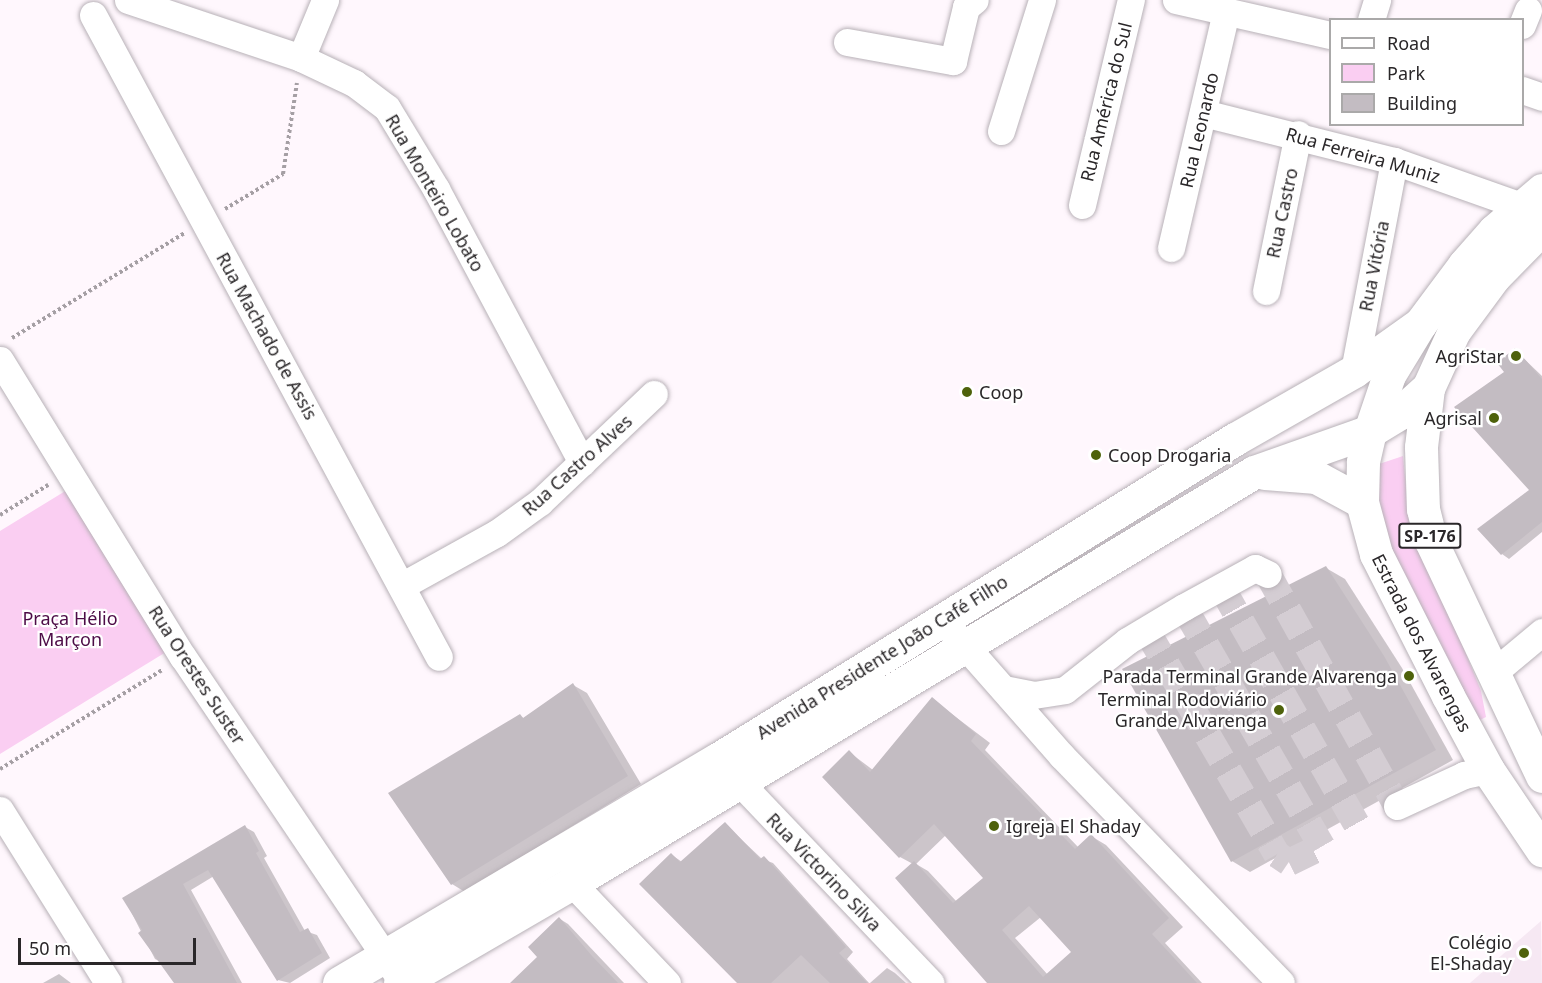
<!DOCTYPE html>
<html>
<head>
<meta charset="utf-8">
<style>
	body { margin:0 }
	#map { position:relative; width:1542px; height:983px; overflow:hidden; background:#fff7fd; font-family:"Noto Sans",sans-serif }
	div>[style] { position:absolute }
	.built>* { inset:0; background:#f6e8f3 }
	.green>* { inset:0; background:#facef2 }
	.shadow>* { inset:0; background:#0003 }
	.building>* { inset:0; background:#c3bcc2 }
	.minor-tunnel>* { height:27px; margin-top:-13.5px; transform-origin:0; background:repeating-linear-gradient(90deg,#d4cdd3 0 27px,transparent 0 41px) }
	.path>* { height:4px; margin-top:-2px; transform-origin:0; background:repeating-linear-gradient(90deg,#a59fa4 0 3px,transparent 0 6px) }
	.roads { filter:drop-shadow(0 0 2px #b8b1b7) drop-shadow(0 0 2px #b8b1b7) }
	.minor>* { height:27px; margin:-13.5px; padding:0 13.5px; transform-origin:13.5px; border-radius:13.5px; background:#fff }
	.major>* { height:33px; margin:-16.5px; padding:0 16.5px; transform-origin:16.5px; border-radius:16.5px; background:#fff }
	.dots>* { width:16px; height:16px; translate:-50% -50%; box-sizing:border-box; border:3px solid #fff; border-radius:50% }
	span { translate:-50% -50%; white-space:nowrap; text-align:center; line-height:1.15; -webkit-text-stroke:4.5px #fff; paint-order:stroke }
	.shield-label span { padding:2px 4px; background:#fff; border:2px solid; border-radius:4px; -webkit-text-stroke-width:0 }
	.shield-label { font-size:16px; color:#2a2729; font-weight:700 }
	.street-label { font-size:18px; color:#2a2729 }
	.poi-label { font-size:18px; color:#2a2729 }
	.right { translate:-100% -50%; text-align:right }
	.left { translate:0 -50%; text-align:left }
	.park-label { font-size:18px; color:#4d0c47 }
	.legend { position:absolute; left:1329px; top:18px; width:195px; height:108px; box-sizing:border-box; background:#fff; border:2px solid #aaa9a9; margin:0; padding:8px 10px; list-style:none; font-size:18px; color:#2a2729 }
	.legend li { display:flex; align-items:center; gap:12px; height:30px }
	.legend b { width:30px; border:2px solid #aaa9a9 }
	.scale { position:absolute; left:18px; top:938px; width:178px; height:27px; box-sizing:border-box; border:3px solid #2a2729; border-top:0; padding-left:8px; font-size:18px; line-height:21px; white-space:nowrap; color:#2a2729; -webkit-text-stroke:4px #fff; paint-order:stroke }
</style>
</head>
<body>
<div id="map">
	<div class="built">
		<i style="clip-path:polygon(1541px 921px,1542px 983px,1470px 983px)"></i>
	</div>
	<div class="green">
		<i style="clip-path:polygon(1403px 456px,1408px 510px,1481px 691px,1486px 717px,1478px 721px,1376px 530px,1373px 466px)"></i>
		<i style="clip-path:polygon(67px 490px,166px 652px,0 754px,0 531px)"></i>
	</div>
	<div class="shadow">
		<i style="clip-path:polygon(1515px 350px,1542px 376px,1542px 532px,1509px 559px,1502px 554px,1531px 491px,1506px 373px)"></i>
		<i style="clip-path:polygon(1326px 568px,1345px 579px,1402px 668px,1453px 760px,1250px 872px,1232px 861px)"></i>
		<i style="clip-path:polygon(573px 685px,587px 693px,641px 784px,465px 892px,452px 884px,520px 716px,525px 719px)"></i>
		<i style="clip-path:polygon(evenodd,932px 699px,990px 743px,985px 750px,1079px 848px,1091px 836px,1106px 845px,1183px 927px,1165px 943px,1202px 983px,994px 983px,913px 864px,900px 857px,849px 752px,873px 770px,932px 699px,946px 835px,986px 878px,957px 902px,928px 871px,916px 864px,946px 835px,932px 699px,1041px 917px,1073px 952px,1048px 975px,1015px 938px,1041px 917px)"></i>
		<i style="clip-path:polygon(725px 824px,762px 859px,773px 863px,853px 952px,847px 959px,869px 983px,738px 983px,672px 855px,682px 862px)"></i>
		<i style="clip-path:polygon(245px 827px,254px 832px,267px 856px,264px 858px,305px 931px,317px 935px,330px 958px,290px 983px,278px 980px,214px 876px,191px 890px,242px 983px,176px 983px,163px 963px,155px 959px,124px 898px)"></i>
		<i style="clip-path:polygon(560px 919px,568px 924px,624px 983px,568px 983px)"></i>
		<i style="clip-path:polygon(887px 968px,895px 973px,906px 983px,870px 983px)"></i>
		<i style="clip-path:polygon(59px 974px,71px 983px,43px 983px)"></i>
	</div>
	<div class="building">
		<i style="clip-path:polygon(1515px 348px,1542px 379px,1542px 522px,1501px 555px,1477px 529px,1529px 490px,1454px 407px,1504px 372px,1497px 363px)"></i>
		<i style="clip-path:polygon(1326px 566px,1384px 656px,1436px 750px,1231px 862px,1122px 669px)"></i>
		<i style="clip-path:polygon(573px 683px,628px 776px,451px 885px,388px 793px,520px 714px,523px 718px)"></i>
		<i style="clip-path:polygon(evenodd,932px 697px,976px 734px,971px 741px,1075px 849px,1091px 834px,1169px 918px,1152px 934px,1197px 983px,987px 983px,895px 878px,914px 861px,953px 903px,983px 878px,934px 824px,899px 858px,822px 777px,849px 750px,870px 772px,932px 697px,1029px 906px,1071px 952px,1043px 977px,1002px 930px,1029px 906px)"></i>
		<i style="clip-path:polygon(725px 822px,760px 859px,764px 856px,828px 926px,846px 947px,839px 953px,867px 983px,830px 983px,801px 955px,771px 983px,737px 983px,639px 884px,671px 853px,680px 862px)"></i>
		<i style="clip-path:polygon(245px 825px,259px 851px,256px 853px,300px 932px,308px 928px,322px 953px,277px 981px,208px 870px,183px 884px,237px 983px,174px 983px,138px 933px,142px 930px,122px 898px)"></i>
		<i style="clip-path:polygon(559px 917px,592px 956px,618px 983px,510px 983px,537px 957px,528px 947px)"></i>
	</div>
	<div class="minor-tunnel">
		<i style="left:1268px;top:574px;width:265px;rotate:60.9deg"></i>
		<i style="left:1221px;top:586px;width:276px;rotate:60.3deg"></i>
		<i style="left:1146px;top:629px;width:260px;rotate:59.8deg"></i>
		<i style="left:1277px;top:854px;width:14px;rotate:34deg"></i>
		<i style="left:1289px;top:862px;width:37px;rotate:-26deg"></i>
		<i style="left:1322px;top:846px;width:276px;rotate:-120deg"></i>
	</div>
	<div class="path">
		<i style="left:225px;top:209px;width:68px;rotate:-31.1deg"></i>
		<i style="left:283px;top:174px;width:92px;rotate:-81.3deg"></i>
		<i style="left:12px;top:338px;width:202px;rotate:-31.3deg"></i>
		<i style="left:0;top:515px;width:57px;rotate:-32deg"></i>
		<i style="left:0;top:769px;width:190px;rotate:-31.4deg"></i>
	</div>
	<div class="roads">
		<div class="minor">
			<i style="left:128px;top:0;width:182px;rotate:18.5deg"></i>
			<i style="left:301px;top:58px;width:59px;rotate:25.3deg"></i>
			<i style="left:354px;top:83px;width:41px;rotate:37.1deg"></i>
			<i style="left:387px;top:108px;width:95px;rotate:58.8deg"></i>
			<i style="left:436px;top:189px;width:310px;rotate:61.9deg"></i>
			<i style="left:1176px;top:0;width:158px;rotate:12.8deg"></i>
			<i style="left:93px;top:15px;width:729px;rotate:61.68deg"></i>
			<i style="left:1371px;top:20px;width:21px;rotate:-73deg"></i>
			<i style="left:1522px;top:25px;width:16px;rotate:-68deg"></i>
			<i style="left:847px;top:42px;width:108px;rotate:10.2deg"></i>
			<i style="left:953px;top:61px;width:56px;rotate:-76.5deg"></i>
			<i style="left:966px;top:7px;width:11px;rotate:-38deg"></i>
			<i style="left:301px;top:58px;width:63px;rotate:-67.5deg"></i>
			<i style="left:1522px;top:90px;width:21px;rotate:19deg"></i>
			<i style="left:1203px;top:113px;width:197px;rotate:14.1deg"></i>
			<i style="left:1394px;top:161px;width:135px;rotate:19.5deg"></i>
			<i style="left:1001px;top:131px;width:137px;rotate:-72.6deg"></i>
			<i style="left:1082px;top:205px;width:211px;rotate:-76.6deg"></i>
			<i style="left:1171px;top:248px;width:242px;rotate:-76.9deg"></i>
			<i style="left:1266px;top:291px;width:160px;rotate:-78.5deg"></i>
			<i style="left:0;top:360px;width:349px;rotate:58.4deg"></i>
			<i style="left:183px;top:657px;width:381px;rotate:56deg"></i>
			<i style="left:1354px;top:371px;width:214px;rotate:-79.2deg"></i>
			<i style="left:403px;top:585px;width:107px;rotate:-29deg"></i>
			<i style="left:497px;top:533px;width:53px;rotate:-35.8deg"></i>
			<i style="left:540px;top:502px;width:157px;rotate:-43.5deg"></i>
			<i style="left:952px;top:631px;width:167px;rotate:48.7deg"></i>
			<i style="left:1062px;top:756px;width:315px;rotate:46deg"></i>
			<i style="left:1493px;top:673px;width:64px;rotate:-39.9deg"></i>
			<i style="left:1004px;top:689px;width:31px;rotate:11deg"></i>
			<i style="left:1034px;top:695px;width:31px;rotate:-9deg"></i>
			<i style="left:1065px;top:690px;width:79px;rotate:-38.3deg"></i>
			<i style="left:1127px;top:641px;width:66px;rotate:-30.8deg"></i>
			<i style="left:1184px;top:607px;width:81px;rotate:-28.8deg"></i>
			<i style="left:1255px;top:568px;width:14px;rotate:25deg"></i>
			<i style="left:725px;top:767px;width:298px;rotate:46.4deg"></i>
			<i style="left:1397px;top:806px;width:74px;rotate:-24.8deg"></i>
			<i style="left:1464px;top:775px;width:25px;rotate:-12deg"></i>
			<i style="left:0;top:810px;width:204px;rotate:58deg"></i>
			<i style="left:572px;top:883px;width:138px;rotate:46.5deg"></i>
		</div>
		<div class="major">
			<i style="left:1542px;top:190px;width:63px;rotate:139.5deg"></i>
			<i style="left:1494px;top:231px;width:45px;rotate:131.4deg"></i>
			<i style="left:1464px;top:265px;width:74px;rotate:126.7deg"></i>
			<i style="left:1420px;top:324px;width:60px;rotate:121.3deg"></i>
			<i style="left:1389px;top:375px;width:59px;rotate:108.7deg"></i>
			<i style="left:1370px;top:431px;width:32px;rotate:103deg"></i>
			<i style="left:1363px;top:462px;width:40px;rotate:91.4deg"></i>
			<i style="left:1362px;top:502px;width:54px;rotate:74.9deg"></i>
			<i style="left:1376px;top:554px;width:159px;rotate:63.1deg"></i>
			<i style="left:1448px;top:696px;width:84px;rotate:61.6deg"></i>
			<i style="left:1488px;top:770px;width:97px;rotate:56deg"></i>
			<i style="left:1542px;top:228px;width:69px;rotate:134.4deg"></i>
			<i style="left:1494px;top:277px;width:67px;rotate:126.5deg"></i>
			<i style="left:1454px;top:331px;width:63px;rotate:114.5deg"></i>
			<i style="left:1428px;top:388px;width:59px;rotate:96.8deg"></i>
			<i style="left:1421px;top:447px;width:62px;rotate:88.2deg"></i>
			<i style="left:1423px;top:509px;width:33px;rotate:76deg"></i>
			<i style="left:1431px;top:541px;width:260px;rotate:64.7deg"></i>
			<i style="left:1265px;top:473px;width:51px;rotate:4.5deg"></i>
			<i style="left:1316px;top:477px;width:52px;rotate:28.5deg"></i>
			<i style="left:339px;top:983px;width:440px;rotate:-30.6deg"></i>
			<i style="left:718px;top:759px;width:608px;rotate:-31.76deg"></i>
			<i style="left:1235px;top:439px;width:137px;rotate:-29.7deg"></i>
			<i style="left:1354px;top:371px;width:81px;rotate:-35.5deg"></i>
			<i style="left:400px;top:983px;width:199px;rotate:-30.2deg"></i>
			<i style="left:572px;top:883px;width:796px;rotate:-31.07deg"></i>
			<i style="left:1254px;top:472px;width:123px;rotate:-19.5deg"></i>
			<i style="left:1370px;top:431px;width:35px;rotate:-31deg"></i>
			<i style="left:1400px;top:413px;width:38px;rotate:-42deg"></i>
		</div>
	</div>
	<div class="dots">
		<i style="left:1516px;top:356px;background:#4e620b"></i>
		<i style="left:967px;top:392px;background:#4e620b"></i>
		<i style="left:1494px;top:418px;background:#4e620b"></i>
		<i style="left:1096px;top:455px;background:#4e620b"></i>
		<i style="left:1409px;top:676px;background:#4e620b"></i>
		<i style="left:1279px;top:710px;background:#4e620b"></i>
		<i style="left:994px;top:826px;background:#4e620b"></i>
		<i style="left:1524px;top:953px;background:#4e620b"></i>
	</div>
	<div class="shield-label">
		<span style="left:1430px;top:536px">SP-176</span>
	</div>
	<div class="street-label">
		<span style="left:1106px;top:102px;rotate:-76deg">Rua América do Sul</span>
		<span style="left:1199px;top:130px;rotate:-77deg">Rua Leonardo</span>
		<span style="left:1363px;top:155px;rotate:16deg">Rua Ferreira Muniz</span>
		<span style="left:435px;top:193px;rotate:60deg">Rua Monteiro Lobato</span>
		<span style="left:1282px;top:213px;rotate:-78deg">Rua Castro</span>
		<span style="left:1374px;top:266px;rotate:-79deg">Rua Vitória</span>
		<span style="left:267px;top:336px;rotate:61deg">Rua Machado de Assis</span>
		<span style="left:577px;top:465px;rotate:-42deg">Rua Castro Alves</span>
		<span style="left:1422px;top:643px;rotate:63deg">Estrada dos Alvarengas</span>
		<span style="left:882px;top:657px;rotate:-32deg">Avenida Presidente João Café Filho</span>
		<span style="left:197px;top:675px;rotate:57deg">Rua Orestes Suster</span>
		<span style="left:824px;top:872px;rotate:46deg">Rua Victorino Silva</span>
	</div>
	<div class="poi-label">
		<span class="right" style="left:1504px;top:356px">AgriStar</span>
		<span class="left" style="left:979px;top:392px">Coop</span>
		<span class="right" style="left:1482px;top:418px">Agrisal</span>
		<span class="left" style="left:1108px;top:455px">Coop Drogaria</span>
		<span class="right" style="left:1397px;top:676px">Parada Terminal Grande Alvarenga</span>
		<span class="right" style="left:1267px;top:710px">Terminal Rodoviário<br>Grande Alvarenga</span>
		<span class="left" style="left:1006px;top:826px">Igreja El Shaday</span>
		<span class="right" style="left:1512px;top:953px">Colégio<br>El-Shaday</span>
	</div>
	<div class="park-label">
		<span style="left:70px;top:629px">Praça Hélio<br>Marçon</span>
	</div>
	<ul class="legend">
	<li><b style="height:8px;background:#fff"></b>Road</li>
	<li><b style="height:16px;background:#facef2"></b>Park</li>
	<li><b style="height:16px;background:#c3bcc2"></b>Building</li>
	</ul>
	<div class="scale">50 m</div>
</div>
</body>
</html>
